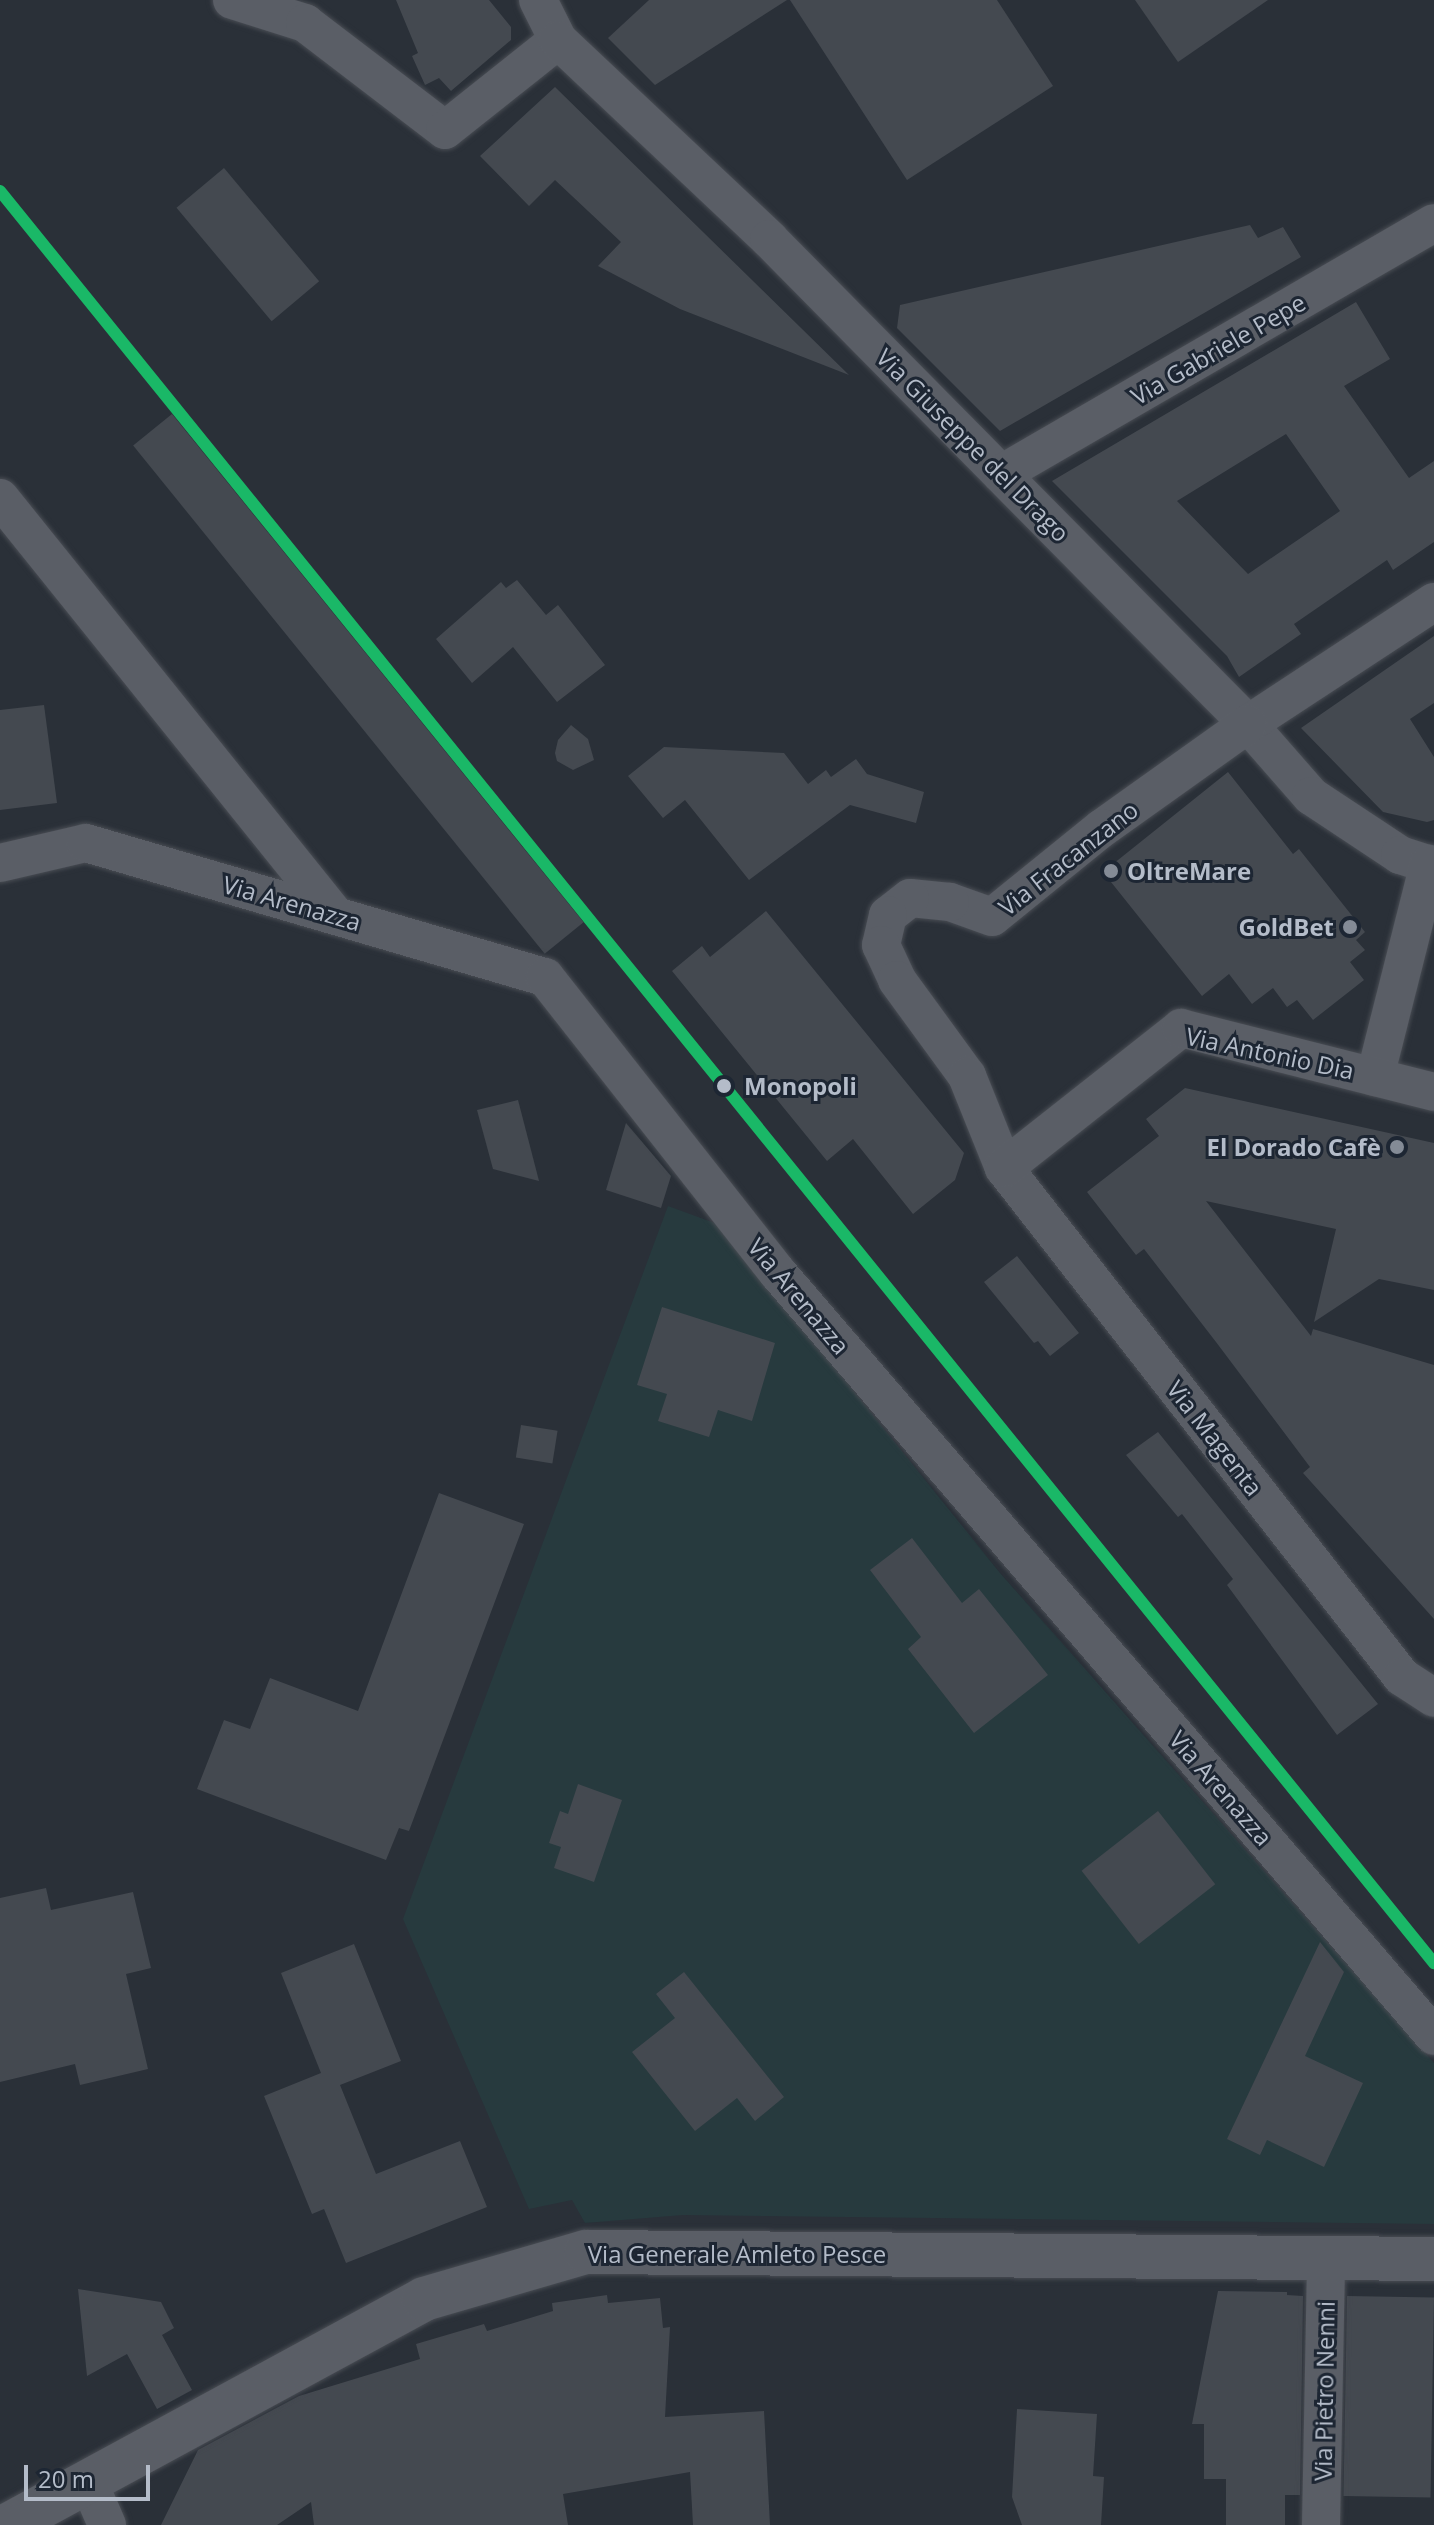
<!DOCTYPE html>
<html>
<head>
<meta charset="utf-8">
<style>
	body { margin:0 }
	#map { position:relative; width:1434px; height:2525px; overflow:hidden; background:#2a3038; font-family:"Open Sans",sans-serif }
	div>[style] { position:absolute }
	.green>* { inset:0; background:#273a3e }
	.building>* { inset:0; background:#444950; transform-origin:0 0 }
	.roads { filter:drop-shadow(0 0 2px #484c53) drop-shadow(0 0 2px #484c53) }
	.minor>* { height:38px; margin:-19px; padding:0 19px; transform-origin:19px; border-radius:19px; background:#5a5e66 }
	.tertiary>* { height:44px; margin:-22px; padding:0 22px; transform-origin:22px; border-radius:22px; background:#5a5e66 }
	.rail-1>* { height:12px; margin:-6px; padding:0 6px; transform-origin:6px; border-radius:6px; background:#1ab867 }
	.dots>* { width:22px; height:22px; translate:-50% -50%; box-sizing:border-box; border:4px solid #1d2633; border-radius:50% }
	span { translate:-50% -50%; white-space:nowrap; text-align:center; line-height:1.15; -webkit-text-stroke:6px #1d2633; paint-order:stroke }
	.street-label { font-size:24px; color:#b4bcc9 }
	.poi-label { font-size:24px; color:#b4bcc9; font-weight:700 }
	.left { translate:0 -50%; text-align:left }
	.right { translate:-100% -50%; text-align:right }
	.stop-label { font-size:24px; color:#b4bcc9; font-weight:700 }
	.scale { position:absolute; left:24px; top:2465px; width:126px; height:36px; box-sizing:border-box; border:4px solid #b4bcc9; border-top:0; padding-left:10px; font-size:24px; line-height:28px; white-space:nowrap; color:#b4bcc9; -webkit-text-stroke:6px #1d2633; paint-order:stroke }
</style>
</head>
<body>
<div id="map">
	<div class="green">
		<i style="clip-path:polygon(668px 1206px,720px 1225px,1000px 1573px,1434px 2063px,1434px 2224px,683px 2215px,585px 2223px,572px 2200px,529px 2209px,403px 1919px)"></i>
	</div>
	<div class="building">
		<i style="clip-path:polygon(396px 0,489px 0,511px 27px,511px 40px,451px 91px,439px 78px,425px 85px,412px 56px,418px 53px)"></i>
		<i style="clip-path:polygon(649px 0,787px 0,655px 85px,608px 38px)"></i>
		<i style="clip-path:polygon(790px 0,997px 0,1053px 86px,907px 180px)"></i>
		<i style="clip-path:polygon(1135px 0,1268px 0,1178px 62px)"></i>
		<i style="clip-path:polygon(555px 87px,849px 375px,680px 309px,598px 266px,621px 242px,555px 180px,529px 206px,480px 156px)"></i>
		<i style="left:224px;top:168px;width:148px;height:62px;rotate:50deg"></i>
		<i style="clip-path:polygon(1250px 225px,1258px 238px,1283px 227px,1301px 257px,1000px 431px,897px 328px,900px 305px)"></i>
		<i style="clip-path:polygon(evenodd,1356px 302px,1390px 359px,1344px 386px,1409px 478px,1434px 461px,1434px 542px,1393px 570px,1387px 560px,1294px 624px,1301px 634px,1239px 677px,1227px 656px,1052px 481px,1356px 302px,1286px 434px,1340px 511px,1248px 574px,1177px 501px,1286px 434px)"></i>
		<i style="left:172px;top:414px;width:654px;height:50px;rotate:51deg"></i>
		<i style="clip-path:polygon(517px 580px,546px 615px,558px 605px,605px 665px,557px 702px,513px 647px,472px 683px,436px 639px,501px 582px,506px 588px)"></i>
		<i style="clip-path:polygon(1434px 636px,1434px 703px,1410px 719px,1434px 757px,1434px 820px,1427px 822px,1383px 812px,1301px 728px)"></i>
		<i style="clip-path:polygon(44px 705px,57px 803px,0 810px,0 710px)"></i>
		<i style="clip-path:polygon(571px 725px,588px 739px,594px 760px,573px 770px,557px 761px,555px 753px,558px 740px)"></i>
		<i style="clip-path:polygon(664px 747px,784px 753px,808px 784px,826px 770px,831px 777px,856px 759px,867px 774px,924px 792px,916px 823px,850px 805px,749px 880px,685px 800px,663px 818px,628px 776px)"></i>
		<i style="clip-path:polygon(1228px 772px,1293px 854px,1299px 849px,1365px 932px,1356px 940px,1365px 950px,1350px 962px,1364px 980px,1313px 1020px,1297px 1000px,1287px 1007px,1273px 988px,1252px 1004px,1229px 974px,1202px 996px,1103px 872px)"></i>
		<i style="clip-path:polygon(766px 911px,964px 1153px,955px 1180px,913px 1214px,853px 1139px,827px 1161px,672px 971px,702px 946px,710px 957px)"></i>
		<i style="clip-path:polygon(1185px 1088px,1434px 1143px,1434px 1290px,1379px 1279px,1314px 1322px,1336px 1229px,1206px 1201px,1311px 1336px,1313px 1329px,1434px 1365px,1434px 1619px,1303px 1473px,1310px 1467px,1216px 1342px,1144px 1249px,1136px 1255px,1087px 1192px,1159px 1136px,1146px 1119px)"></i>
		<i style="clip-path:polygon(518px 1100px,539px 1181px,493px 1169px,477px 1110px)"></i>
		<i style="clip-path:polygon(626px 1123px,671px 1176px,661px 1208px,606px 1190px)"></i>
		<i style="clip-path:polygon(1017px 1256px,1079px 1333px,1050px 1356px,1038px 1341px,1034px 1343px,984px 1282px)"></i>
		<i style="clip-path:polygon(662px 1307px,775px 1343px,752px 1421px,718px 1410px,709px 1437px,658px 1421px,667px 1394px,637px 1385px)"></i>
		<i style="left:521px;top:1425px;width:37px;height:33px;rotate:9deg"></i>
		<i style="clip-path:polygon(1158px 1432px,1378px 1704px,1337px 1735px,1227px 1585px,1233px 1579px,1182px 1514px,1178px 1517px,1126px 1455px)"></i>
		<i style="clip-path:polygon(439px 1493px,524px 1524px,409px 1831px,399px 1828px,386px 1860px,197px 1789px,224px 1720px,250px 1729px,270px 1678px,358px 1711px)"></i>
		<i style="clip-path:polygon(912px 1538px,962px 1603px,979px 1589px,1048px 1675px,974px 1733px,908px 1649px,921px 1637px,870px 1570px)"></i>
		<i style="clip-path:polygon(578px 1784px,622px 1800px,594px 1882px,554px 1868px,561px 1847px,549px 1843px,560px 1811px,568px 1814px)"></i>
		<i style="left:1158px;top:1811px;width:93px;height:97px;rotate:52deg"></i>
		<i style="clip-path:polygon(46px 1888px,51px 1910px,133px 1892px,151px 1968px,126px 1974px,148px 2069px,80px 2085px,75px 2064px,0 2082px,0 1898px)"></i>
		<i style="clip-path:polygon(1320px 1942px,1344px 1972px,1305px 2056px,1363px 2083px,1324px 2167px,1267px 2140px,1260px 2155px,1227px 2139px)"></i>
		<i style="clip-path:polygon(354px 1944px,401px 2061px,340px 2085px,376px 2174px,460px 2141px,487px 2207px,346px 2263px,324px 2209px,312px 2214px,264px 2096px,321px 2073px,281px 1973px)"></i>
		<i style="clip-path:polygon(684px 1972px,784px 2097px,755px 2121px,737px 2098px,695px 2131px,632px 2052px,675px 2018px,656px 1994px)"></i>
		<i style="clip-path:polygon(78px 2289px,161px 2302px,174px 2328px,162px 2335px,192px 2390px,157px 2409px,127px 2354px,87px 2376px)"></i>
		<i style="clip-path:polygon(1218px 2291px,1287px 2292px,1287px 2295px,1303px 2296px,1300px 2495px,1285px 2495px,1285px 2525px,1226px 2525px,1226px 2479px,1204px 2479px,1204px 2424px,1192px 2424px)"></i>
		<i style="clip-path:polygon(607px 2295px,608px 2303px,660px 2298px,663px 2328px,670px 2327px,665px 2417px,764px 2411px,770px 2525px,693px 2525px,690px 2472px,563px 2494px,568px 2525px,314px 2525px,311px 2502px,277px 2525px,161px 2525px,198px 2450px,299px 2396px,420px 2359px,416px 2344px,484px 2324px,487px 2331px,553px 2311px,552px 2303px)"></i>
		<i style="left:1347px;top:2296px;width:87px;height:200px;rotate:1deg"></i>
		<i style="clip-path:polygon(1017px 2409px,1097px 2414px,1093px 2476px,1104px 2477px,1101px 2525px,1022px 2525px,1012px 2497px)"></i>
	</div>
	<div class="roads">
		<div class="minor">
			<i style="left:232px;top:0;width:77px;rotate:17.5deg"></i>
			<i style="left:305px;top:23px;width:176px;rotate:37.4deg"></i>
			<i style="left:445px;top:130px;width:144px;rotate:-38.5deg"></i>
			<i style="left:538px;top:0;width:45px;rotate:63.4deg"></i>
			<i style="left:558px;top:40px;width:290px;rotate:43.3deg"></i>
			<i style="left:769px;top:239px;width:682px;rotate:45.36deg"></i>
			<i style="left:1248px;top:724px;width:96px;rotate:48.8deg"></i>
			<i style="left:1311px;top:796px;width:107px;rotate:33.5deg"></i>
			<i style="left:1400px;top:855px;width:36px;rotate:18deg"></i>
			<i style="left:1001px;top:474px;width:500px;rotate:-30.1deg"></i>
			<i style="left:0;top:498px;width:536px;rotate:51.21deg"></i>
			<i style="left:1434px;top:602px;width:222px;rotate:146.7deg"></i>
			<i style="left:1248px;top:724px;width:179px;rotate:144.5deg"></i>
			<i style="left:1102px;top:828px;width:141px;rotate:141deg"></i>
			<i style="left:992px;top:917px;width:45px;rotate:-160.3deg"></i>
			<i style="left:950px;top:902px;width:40px;rotate:-174.3deg"></i>
			<i style="left:910px;top:898px;width:28px;rotate:142deg"></i>
			<i style="left:888px;top:915px;width:31px;rotate:103deg"></i>
			<i style="left:881px;top:945px;width:38px;rotate:65deg"></i>
			<i style="left:897px;top:980px;width:119px;rotate:53.9deg"></i>
			<i style="left:967px;top:1076px;width:99px;rotate:68.1deg"></i>
			<i style="left:1004px;top:1168px;width:646px;rotate:51.98deg"></i>
			<i style="left:1402px;top:1677px;width:38px;rotate:33deg"></i>
			<i style="left:0;top:863px;width:88px;rotate:-13.1deg"></i>
			<i style="left:86px;top:843px;width:478px;rotate:16.3deg"></i>
			<i style="left:545px;top:977px;width:377px;rotate:51.8deg"></i>
			<i style="left:778px;top:1273px;width:1006px;rotate:49.31deg"></i>
			<i style="left:1375px;top:1077px;width:220px;rotate:-75.8deg"></i>
			<i style="left:1004px;top:1168px;width:226px;rotate:-38.3deg"></i>
			<i style="left:1181px;top:1028px;width:261px;rotate:14.2deg"></i>
			<i style="left:88px;top:2481px;width:48px;rotate:66.6deg"></i>
			<i style="left:1321px;top:2525px;width:268px;rotate:-88.9deg"></i>
		</div>
		<div class="tertiary">
			<i style="left:8px;top:2525px;width:473px;rotate:-28.5deg"></i>
			<i style="left:424px;top:2299px;width:169px;rotate:-16.2deg"></i>
			<i style="left:586px;top:2252px;width:848px;rotate:0.47deg"></i>
		</div>
	</div>
	<div class="rail-1">
		<i style="left:0;top:191px;width:2280px;rotate:51.02deg"></i>
	</div>
	<div class="dots">
		<i style="left:1111px;top:871px;background:#848b96"></i>
		<i style="left:1350px;top:927px;background:#848b96"></i>
		<i style="left:724px;top:1086px;background:#b4bcc9"></i>
		<i style="left:1397px;top:1147px;background:#848b96"></i>
	</div>
	<div class="street-label">
		<span style="left:1218px;top:349px;rotate:-30deg">Via Gabriele Pepe</span>
		<span style="left:973px;top:445px;rotate:45deg">Via Giuseppe del Drago</span>
		<span style="left:1068px;top:858px;rotate:-38deg">Via Fracanzano</span>
		<span style="left:292px;top:903px;rotate:16deg">Via Arenazza</span>
		<span style="left:1270px;top:1053px;rotate:12deg">Via Antonio Dia</span>
		<span style="left:799px;top:1296px;rotate:50deg">Via Arenazza</span>
		<span style="left:1215px;top:1438px;rotate:52deg">Via Magenta</span>
		<span style="left:1221px;top:1788px;rotate:49deg">Via Arenazza</span>
		<span style="left:737px;top:2254px">Via Generale Amleto Pesce</span>
		<span style="left:1324px;top:2391px;rotate:-89deg">Via Pietro Nenni</span>
	</div>
	<div class="poi-label">
		<span class="left" style="left:1127px;top:871px">OltreMare</span>
		<span class="right" style="left:1334px;top:927px">GoldBet</span>
		<span class="right" style="left:1381px;top:1147px">El Dorado Cafè</span>
	</div>
	<div class="stop-label">
		<span class="left" style="left:744px;top:1086px">Monopoli</span>
	</div>
	<div class="scale">20 m</div>
</div>
</body>
</html>
